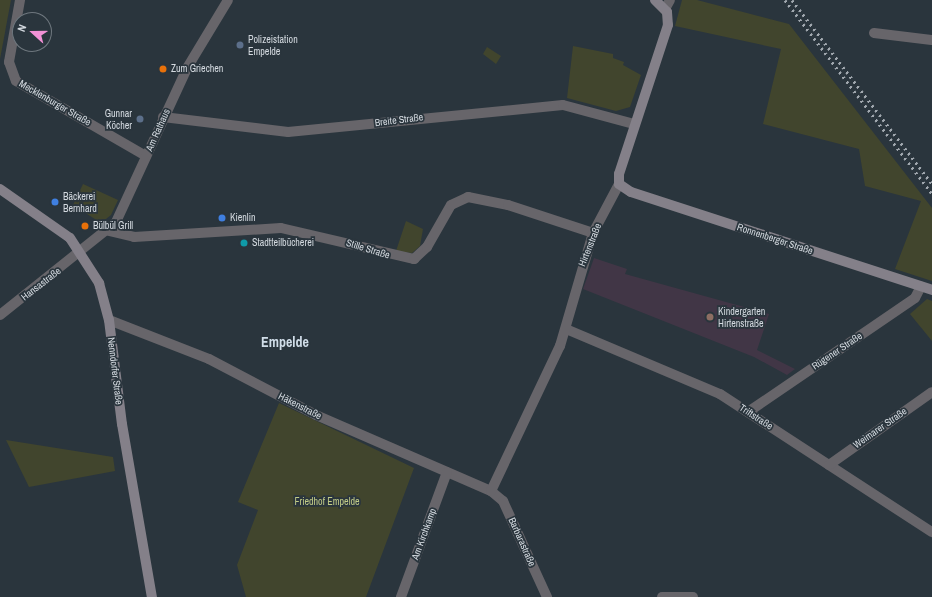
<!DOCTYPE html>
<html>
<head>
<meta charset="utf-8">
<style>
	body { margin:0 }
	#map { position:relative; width:932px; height:597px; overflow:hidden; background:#2a353d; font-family:"Archivo Narrow",sans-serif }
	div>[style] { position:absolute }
	.education>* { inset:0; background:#413646 }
	.green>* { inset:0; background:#41452d }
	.street>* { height:10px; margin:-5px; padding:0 5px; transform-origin:5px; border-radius:5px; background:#67656a }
	.secondary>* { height:10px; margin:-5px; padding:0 5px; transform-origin:5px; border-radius:5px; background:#848089 }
	.rail>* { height:3px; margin-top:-1.5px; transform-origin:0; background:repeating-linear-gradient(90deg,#a1a8af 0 2px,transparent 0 6px) }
	.dots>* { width:11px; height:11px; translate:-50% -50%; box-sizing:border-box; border:2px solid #2a353d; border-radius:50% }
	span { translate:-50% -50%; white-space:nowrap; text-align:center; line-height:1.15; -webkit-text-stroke:3.5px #2a353d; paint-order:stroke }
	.poi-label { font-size:10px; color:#d3d9df }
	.left { translate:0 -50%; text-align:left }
	.right { translate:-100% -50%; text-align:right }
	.street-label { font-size:10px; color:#d3d9df }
	.park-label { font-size:10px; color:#c2cb86 }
	.district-label { font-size:14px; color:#d0dde8; font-weight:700 }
	.north { position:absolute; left:12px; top:12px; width:40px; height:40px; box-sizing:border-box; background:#2a353d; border:1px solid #6e777e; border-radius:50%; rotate:291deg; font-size:11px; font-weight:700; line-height:16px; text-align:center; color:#d3d9df }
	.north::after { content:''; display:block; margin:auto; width:14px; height:18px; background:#f291d6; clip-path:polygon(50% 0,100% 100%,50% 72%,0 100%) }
</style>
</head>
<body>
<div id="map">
	<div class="education">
		<i style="clip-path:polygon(594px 258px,627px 269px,625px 274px,769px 314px,757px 350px,795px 369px,787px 375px,754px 357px,583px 289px)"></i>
	</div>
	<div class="green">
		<i style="clip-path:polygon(0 0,11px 0,0 59px)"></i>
		<i style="clip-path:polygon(682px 0,697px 0,789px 24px,932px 208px,932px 281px,895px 269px,921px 201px,865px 186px,859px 149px,763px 124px,781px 49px,675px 26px)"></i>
		<i style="clip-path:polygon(573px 46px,613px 54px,613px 58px,624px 62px,623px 65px,641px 75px,630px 107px,616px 111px,567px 98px)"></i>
		<i style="clip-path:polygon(487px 47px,501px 56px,496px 64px,483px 54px)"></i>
		<i style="clip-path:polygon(83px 184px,118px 200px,111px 215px,101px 223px,73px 205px)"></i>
		<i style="clip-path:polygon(406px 221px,423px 229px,420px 246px,412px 253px,396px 251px)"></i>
		<i style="clip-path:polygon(927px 299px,932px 301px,932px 341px,910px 314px)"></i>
		<i style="clip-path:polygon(279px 403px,414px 468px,366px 597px,246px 597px,237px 565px,258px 510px,238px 502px)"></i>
		<i style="clip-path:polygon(6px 440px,113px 457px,115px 471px,29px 487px)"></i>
	</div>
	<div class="street">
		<i style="left:20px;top:0;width:63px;rotate:100.1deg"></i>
		<i style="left:9px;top:62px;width:20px;rotate:70deg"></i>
		<i style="left:16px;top:81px;width:150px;rotate:30deg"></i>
		<i style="left:665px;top:9px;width:10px;rotate:-61deg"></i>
		<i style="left:874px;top:33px;width:58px;rotate:6.9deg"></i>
		<i style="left:163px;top:117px;width:126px;rotate:6.8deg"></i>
		<i style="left:288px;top:132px;width:276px;rotate:-5.6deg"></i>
		<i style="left:563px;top:105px;width:73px;rotate:15deg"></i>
		<i style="left:109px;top:231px;width:26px;rotate:13deg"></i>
		<i style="left:134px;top:237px;width:147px;rotate:-3.5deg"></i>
		<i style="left:281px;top:228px;width:137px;rotate:13.1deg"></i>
		<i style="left:414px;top:259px;width:18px;rotate:-43deg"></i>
		<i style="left:427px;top:247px;width:48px;rotate:-60.3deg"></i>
		<i style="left:451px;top:205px;width:19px;rotate:-25deg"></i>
		<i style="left:468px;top:197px;width:41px;rotate:11.3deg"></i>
		<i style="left:508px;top:205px;width:89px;rotate:18.2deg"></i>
		<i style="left:0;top:315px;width:149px;rotate:-38.7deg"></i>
		<i style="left:116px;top:222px;width:170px;rotate:-65.2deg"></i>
		<i style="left:187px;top:68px;width:79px;rotate:-58.9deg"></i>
		<i style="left:109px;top:320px;width:107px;rotate:21.3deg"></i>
		<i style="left:209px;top:359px;width:121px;rotate:27.6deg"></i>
		<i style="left:316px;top:415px;width:191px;rotate:23.5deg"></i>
		<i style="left:491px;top:491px;width:16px;rotate:40deg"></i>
		<i style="left:503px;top:501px;width:106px;rotate:65.4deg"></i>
		<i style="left:566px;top:329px;width:167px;rotate:22.9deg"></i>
		<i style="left:720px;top:394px;width:253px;rotate:33.1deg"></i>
		<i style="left:748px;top:412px;width:202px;rotate:-34.3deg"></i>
		<i style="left:915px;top:298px;width:13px;rotate:-63deg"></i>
		<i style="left:829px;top:465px;width:126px;rotate:-35.3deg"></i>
		<i style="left:491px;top:491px;width:161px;rotate:-64.6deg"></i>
		<i style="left:560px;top:346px;width:118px;rotate:-73.7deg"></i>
		<i style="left:593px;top:233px;width:55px;rotate:-62deg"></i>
		<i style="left:401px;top:597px;width:133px;rotate:-69.8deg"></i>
		<i style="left:662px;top:597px;width:31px"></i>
	</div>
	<div class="secondary">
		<i style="left:655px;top:0;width:17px;rotate:45deg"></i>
		<i style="left:667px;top:12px;width:13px;rotate:86deg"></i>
		<i style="left:668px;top:25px;width:157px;rotate:108.2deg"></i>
		<i style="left:619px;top:174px;width:10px;rotate:90deg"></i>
		<i style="left:619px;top:184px;width:14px;rotate:34deg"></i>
		<i style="left:631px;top:192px;width:317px;rotate:18deg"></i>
		<i style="left:0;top:189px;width:85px;rotate:35deg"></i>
		<i style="left:70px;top:238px;width:54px;rotate:57.2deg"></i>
		<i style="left:99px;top:283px;width:38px;rotate:75deg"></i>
		<i style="left:109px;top:320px;width:105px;rotate:82.9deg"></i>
		<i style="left:122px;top:424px;width:176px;rotate:80.2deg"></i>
	</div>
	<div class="rail">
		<i style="left:785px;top:0;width:243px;rotate:52.8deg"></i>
		<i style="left:792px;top:0;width:231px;rotate:52.7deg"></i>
	</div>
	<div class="dots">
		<i style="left:240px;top:45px;background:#5c6f8a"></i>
		<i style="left:163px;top:69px;background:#e8710a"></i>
		<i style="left:140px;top:119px;background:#5c6f8a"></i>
		<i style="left:55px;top:202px;background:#3f7fe0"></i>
		<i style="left:222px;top:218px;background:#3f7fe0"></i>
		<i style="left:85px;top:226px;background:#e8710a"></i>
		<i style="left:244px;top:243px;background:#0f9aa8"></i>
		<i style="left:710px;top:317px;background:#8d6e63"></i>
	</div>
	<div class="poi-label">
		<span class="left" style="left:248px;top:45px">Polizeistation<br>Empelde</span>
		<span class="left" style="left:171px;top:69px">Zum Griechen</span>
		<span class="right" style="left:132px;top:119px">Gunnar<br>Köcher</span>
		<span class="left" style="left:63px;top:202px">Bäckerei<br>Bernhard</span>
		<span class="left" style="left:230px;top:218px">Kienlin</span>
		<span class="left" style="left:93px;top:226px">Bülbül Grill</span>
		<span class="left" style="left:252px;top:243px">Stadtteilbücherei</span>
		<span class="left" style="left:718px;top:317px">Kindergarten<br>Hirtenstraße</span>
	</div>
	<div class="street-label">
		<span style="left:55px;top:103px;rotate:30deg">Mecklenburger Straße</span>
		<span style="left:399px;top:120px;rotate:-7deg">Breite Straße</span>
		<span style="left:158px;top:130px;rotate:-66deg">Am Rathaus</span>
		<span style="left:775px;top:239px;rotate:18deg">Ronnenberger Straße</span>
		<span style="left:590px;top:245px;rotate:-68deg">Hirtenstraße</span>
		<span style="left:368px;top:249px;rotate:17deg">Stille Straße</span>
		<span style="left:41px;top:284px;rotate:-38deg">Hansastraße</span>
		<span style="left:837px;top:351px;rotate:-34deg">Rügener Straße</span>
		<span style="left:115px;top:371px;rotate:83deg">Nenndorfer Straße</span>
		<span style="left:300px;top:406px;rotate:27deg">Häkenstraße</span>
		<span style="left:756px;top:417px;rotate:33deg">Triftstraße</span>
		<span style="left:880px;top:428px;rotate:-35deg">Weimarer Straße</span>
		<span style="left:424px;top:534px;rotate:-70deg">Am Kirchkamp</span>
		<span style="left:522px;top:542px;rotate:66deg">Barbarastraße</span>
	</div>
	<div class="park-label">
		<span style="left:327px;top:502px">Friedhof Empelde</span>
	</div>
	<div class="district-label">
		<span style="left:285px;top:342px">Empelde</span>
	</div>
	<div class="north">N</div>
</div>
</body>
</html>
